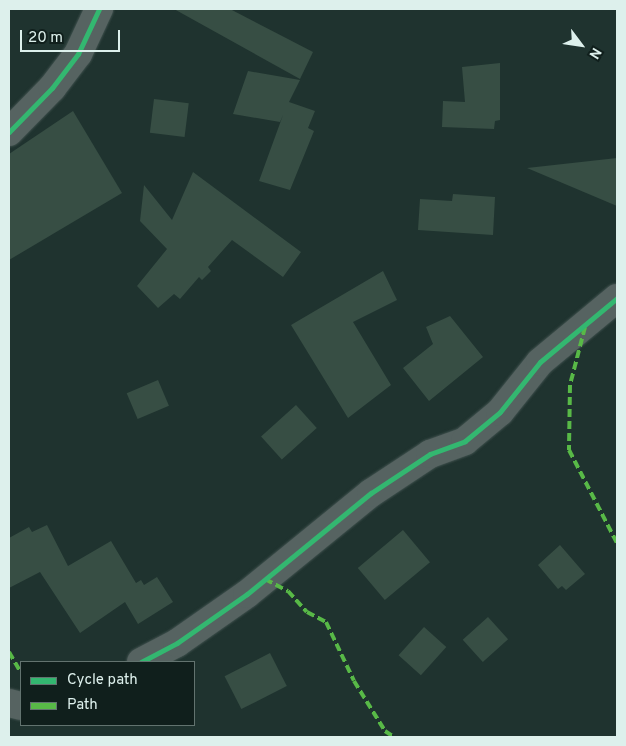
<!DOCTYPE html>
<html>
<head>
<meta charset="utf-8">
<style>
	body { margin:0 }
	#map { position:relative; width:626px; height:746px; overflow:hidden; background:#1f332f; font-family:Overpass,sans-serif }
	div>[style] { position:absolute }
	.building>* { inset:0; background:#374e44; transform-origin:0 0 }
	.roads { filter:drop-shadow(0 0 1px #40514e) drop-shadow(0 0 1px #40514e) }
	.minor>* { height:28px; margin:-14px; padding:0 14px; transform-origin:14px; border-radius:14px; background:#566361 }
	.quiet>* { height:4px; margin-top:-2px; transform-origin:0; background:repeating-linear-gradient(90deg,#58b947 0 8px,transparent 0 12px) }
	.cycleway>* { height:5px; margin:-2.5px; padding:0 2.5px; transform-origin:2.5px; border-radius:2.5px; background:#33b770 }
	span { translate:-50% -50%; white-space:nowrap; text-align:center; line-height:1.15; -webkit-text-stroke:4.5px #101f1c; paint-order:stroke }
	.frame { position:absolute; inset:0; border:10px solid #ddf0ec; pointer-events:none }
	.legend { position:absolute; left:20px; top:661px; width:175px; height:65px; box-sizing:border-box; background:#101f1c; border:1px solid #62736f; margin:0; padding:6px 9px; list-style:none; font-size:15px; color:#ddf0ec }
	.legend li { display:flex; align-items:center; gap:10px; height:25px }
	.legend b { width:25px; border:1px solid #62736f }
	.north { position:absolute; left:556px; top:20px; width:50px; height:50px; -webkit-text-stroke:4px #101f1c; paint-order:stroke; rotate:121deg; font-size:14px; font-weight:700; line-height:20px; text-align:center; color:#ddf0ec }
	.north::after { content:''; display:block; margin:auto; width:18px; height:22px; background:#ddf0ec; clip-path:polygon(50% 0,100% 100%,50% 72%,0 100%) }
	.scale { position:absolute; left:20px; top:30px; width:100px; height:22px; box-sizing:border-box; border:2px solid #ddf0ec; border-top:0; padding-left:6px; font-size:15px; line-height:18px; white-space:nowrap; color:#ddf0ec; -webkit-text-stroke:4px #101f1c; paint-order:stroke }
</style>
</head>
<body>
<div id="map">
	<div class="building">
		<i style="clip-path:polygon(174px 9px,230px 9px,313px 52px,300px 79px)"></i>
		<i style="clip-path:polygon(500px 63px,500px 120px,495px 121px,494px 129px,442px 127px,443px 101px,465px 102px,462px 67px)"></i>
		<i style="clip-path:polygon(248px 71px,300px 80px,289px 102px,315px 111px,308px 128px,314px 131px,290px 190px,259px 181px,283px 115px,280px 122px,233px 114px)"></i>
		<i style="left:154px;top:99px;width:35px;height:34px;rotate:7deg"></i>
		<i style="clip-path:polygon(73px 111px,122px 193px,9px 260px,9px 154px)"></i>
		<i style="clip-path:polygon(617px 158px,617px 206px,527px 168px)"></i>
		<i style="clip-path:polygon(193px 172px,301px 252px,283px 277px,232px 240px,208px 267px,211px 271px,202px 280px,199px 277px,180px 299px,174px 294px,158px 308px,137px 286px,167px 249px,140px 221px,144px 185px,172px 220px)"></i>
		<i style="clip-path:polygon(453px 194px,495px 197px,493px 235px,418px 230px,420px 199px,452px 201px)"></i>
		<i style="clip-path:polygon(383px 271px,397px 300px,353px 322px,391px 385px,348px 418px,291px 325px)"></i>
		<i style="clip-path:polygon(450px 316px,483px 357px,429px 401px,403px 368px,433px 344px,426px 327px)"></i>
		<i style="left:158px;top:380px;width:28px;height:34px;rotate:67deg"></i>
		<i style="left:296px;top:405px;width:31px;height:47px;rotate:48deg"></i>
		<i style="clip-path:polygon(47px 525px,68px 566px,111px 541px,136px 583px,141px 580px,144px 585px,157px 577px,173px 602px,138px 624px,125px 602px,80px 633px,40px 572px,9px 588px,9px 538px,29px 527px,32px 532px)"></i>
		<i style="left:403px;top:530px;width:42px;height:59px;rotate:50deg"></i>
		<i style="clip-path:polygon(560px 545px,585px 574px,566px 590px,562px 586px,558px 589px,538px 565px)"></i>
		<i style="left:488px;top:617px;width:30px;height:34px;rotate:48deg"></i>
		<i style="left:424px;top:627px;width:30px;height:38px;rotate:42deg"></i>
		<i style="left:270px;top:653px;width:37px;height:51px;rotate:63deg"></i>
	</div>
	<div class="roads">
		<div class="minor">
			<i style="left:9px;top:132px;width:62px;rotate:-45.7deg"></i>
			<i style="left:52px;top:88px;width:43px;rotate:-52.6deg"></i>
			<i style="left:78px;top:54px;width:50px;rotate:-65deg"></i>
			<i style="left:141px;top:662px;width:41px;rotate:-27.8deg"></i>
			<i style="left:177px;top:643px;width:85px;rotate:-35deg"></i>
			<i style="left:247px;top:594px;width:160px;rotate:-39.2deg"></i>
			<i style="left:371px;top:493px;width:71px;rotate:-33.5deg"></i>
			<i style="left:430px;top:454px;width:37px;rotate:-20deg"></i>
			<i style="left:465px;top:441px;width:45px;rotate:-39.6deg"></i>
			<i style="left:500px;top:412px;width:64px;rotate:-51.3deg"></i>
			<i style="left:540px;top:362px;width:100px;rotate:-39.7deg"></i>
			<i style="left:9px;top:703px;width:12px;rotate:14deg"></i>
		</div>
	</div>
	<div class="quiet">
		<i style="left:585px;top:327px;width:60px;rotate:104.5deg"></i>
		<i style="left:570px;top:385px;width:65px;rotate:90.9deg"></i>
		<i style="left:569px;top:450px;width:105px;rotate:62.7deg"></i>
		<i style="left:265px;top:579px;width:26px;rotate:28deg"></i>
		<i style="left:288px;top:591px;width:28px;rotate:48deg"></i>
		<i style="left:307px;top:612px;width:21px;rotate:28deg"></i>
		<i style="left:326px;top:622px;width:65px;rotate:64.6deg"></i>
		<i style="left:354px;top:681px;width:59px;rotate:58.2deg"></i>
		<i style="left:385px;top:731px;width:11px;rotate:34deg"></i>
		<i style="left:9px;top:652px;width:24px;rotate:60deg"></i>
	</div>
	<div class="cycleway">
		<i style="left:9px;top:132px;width:62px;rotate:-45.7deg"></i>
		<i style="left:52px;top:88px;width:43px;rotate:-52.6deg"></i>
		<i style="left:78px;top:54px;width:50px;rotate:-65deg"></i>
		<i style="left:141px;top:662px;width:41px;rotate:-27.8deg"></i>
		<i style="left:177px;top:643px;width:85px;rotate:-35deg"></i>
		<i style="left:247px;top:594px;width:160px;rotate:-39.2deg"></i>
		<i style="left:371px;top:493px;width:71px;rotate:-33.5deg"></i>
		<i style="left:430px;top:454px;width:37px;rotate:-20deg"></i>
		<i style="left:465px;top:441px;width:45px;rotate:-39.6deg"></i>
		<i style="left:500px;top:412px;width:64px;rotate:-51.3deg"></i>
		<i style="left:540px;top:362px;width:100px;rotate:-39.7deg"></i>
	</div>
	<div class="frame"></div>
	<ul class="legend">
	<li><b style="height:6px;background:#33b770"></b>Cycle path</li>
	<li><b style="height:6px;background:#58b947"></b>Path</li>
	</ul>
	<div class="north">N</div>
	<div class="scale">20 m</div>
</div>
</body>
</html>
